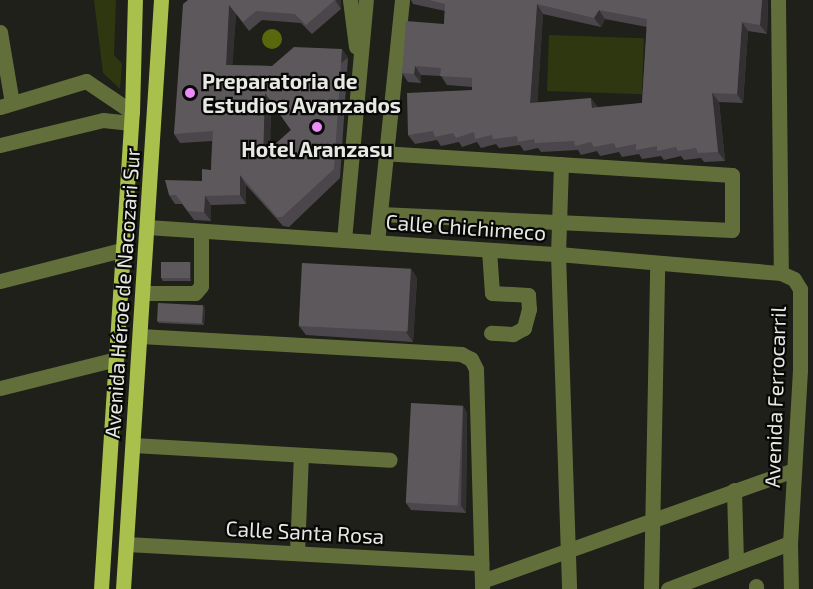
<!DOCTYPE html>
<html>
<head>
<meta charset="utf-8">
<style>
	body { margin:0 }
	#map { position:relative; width:813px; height:589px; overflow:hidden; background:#1e2019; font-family:"Exo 2",sans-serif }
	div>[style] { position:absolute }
	.green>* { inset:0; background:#2f3710; transform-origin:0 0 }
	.water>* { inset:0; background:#59680d }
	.round { border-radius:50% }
	.minor>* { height:15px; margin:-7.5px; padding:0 7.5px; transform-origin:7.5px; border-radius:7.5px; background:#636f3b }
	.major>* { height:15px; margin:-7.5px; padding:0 7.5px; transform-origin:7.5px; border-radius:7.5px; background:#a9c04c }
	.wall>* { inset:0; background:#4b464c }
	.shaded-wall>* { inset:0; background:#323030; transform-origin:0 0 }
	.building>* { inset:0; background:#5c585c; transform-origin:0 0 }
	.dots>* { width:16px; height:16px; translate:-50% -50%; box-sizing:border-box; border:3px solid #080907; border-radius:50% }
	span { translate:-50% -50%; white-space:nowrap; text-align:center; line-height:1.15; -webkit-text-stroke:4.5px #080907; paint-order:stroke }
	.poi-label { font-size:21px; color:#e8e9e5; font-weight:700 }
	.left { translate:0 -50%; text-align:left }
	.street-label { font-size:21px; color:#e8e9e5 }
</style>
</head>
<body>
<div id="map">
	<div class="green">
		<i style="clip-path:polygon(94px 0,116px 0,114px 55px,122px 64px,120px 89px,103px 73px)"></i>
		<i style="left:549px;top:35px;width:95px;height:56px;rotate:2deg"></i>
	</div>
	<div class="water">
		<i class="round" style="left:262px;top:29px;width:20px;height:20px"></i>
	</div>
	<div class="minor">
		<i style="left:350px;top:0;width:47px;rotate:82.7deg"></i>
		<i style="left:778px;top:0;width:273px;rotate:89.4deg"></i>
		<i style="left:0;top:32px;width:72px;rotate:80.4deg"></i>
		<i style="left:0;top:107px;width:90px;rotate:-16.8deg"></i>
		<i style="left:86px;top:81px;width:55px;rotate:34deg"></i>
		<i style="left:0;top:145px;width:106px;rotate:-13.6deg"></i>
		<i style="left:103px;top:120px;width:28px;rotate:6deg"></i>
		<i style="left:561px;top:164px;width:90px;rotate:91.9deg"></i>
		<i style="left:558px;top:254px;width:335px;rotate:88.1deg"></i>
		<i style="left:380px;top:214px;width:352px;rotate:2.6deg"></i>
		<i style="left:732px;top:230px;width:55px;rotate:-90deg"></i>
		<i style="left:732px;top:175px;width:347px;rotate:-176.4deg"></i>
		<i style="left:147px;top:227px;width:412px;rotate:3.8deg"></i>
		<i style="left:558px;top:254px;width:224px;rotate:4.9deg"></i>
		<i style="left:781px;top:273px;width:14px;rotate:25deg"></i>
		<i style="left:794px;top:279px;width:12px;rotate:59deg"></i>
		<i style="left:800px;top:289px;width:81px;rotate:90deg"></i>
		<i style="left:800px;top:370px;width:173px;rotate:93.3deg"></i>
		<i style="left:790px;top:543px;width:46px;rotate:88.8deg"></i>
		<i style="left:344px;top:240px;width:241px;rotate:-84.8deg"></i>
		<i style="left:377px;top:242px;width:243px;rotate:-84.1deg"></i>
		<i style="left:489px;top:250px;width:43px;rotate:86deg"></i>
		<i style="left:492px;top:293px;width:36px;rotate:3deg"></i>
		<i style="left:528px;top:295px;width:14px;rotate:86deg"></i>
		<i style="left:529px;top:309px;width:20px;rotate:105deg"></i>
		<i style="left:524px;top:328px;width:13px;rotate:151deg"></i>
		<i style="left:513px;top:334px;width:22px;rotate:-177deg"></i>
		<i style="left:0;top:281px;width:126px;rotate:-14.3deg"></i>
		<i style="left:143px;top:293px;width:52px"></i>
		<i style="left:195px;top:293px;width:9px;rotate:-49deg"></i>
		<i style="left:201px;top:286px;width:55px;rotate:-90deg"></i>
		<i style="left:140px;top:336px;width:322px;rotate:3.2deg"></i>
		<i style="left:461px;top:354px;width:11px;rotate:27deg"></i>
		<i style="left:471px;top:359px;width:11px;rotate:63deg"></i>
		<i style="left:476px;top:369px;width:220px;rotate:88.4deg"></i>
		<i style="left:0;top:388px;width:120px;rotate:-14deg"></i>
		<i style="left:133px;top:445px;width:257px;rotate:3.3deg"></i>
		<i style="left:734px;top:490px;width:72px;rotate:88.4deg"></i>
		<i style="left:126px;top:544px;width:356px;rotate:3.1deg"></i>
		<i style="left:297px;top:553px;width:98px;rotate:-87.7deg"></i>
		<i style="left:482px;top:581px;width:331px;rotate:-19.6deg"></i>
		<i style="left:651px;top:589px;width:324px;rotate:-88.9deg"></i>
		<i style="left:668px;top:589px;width:130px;rotate:-20.7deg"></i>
		<i style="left:756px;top:589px;width:3px;rotate:-90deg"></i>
	</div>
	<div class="major">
		<i style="left:101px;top:589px;width:478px;rotate:-86.3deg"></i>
		<i style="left:132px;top:112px;width:112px;rotate:-88.5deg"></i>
		<i style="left:123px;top:589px;width:590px;rotate:-86.31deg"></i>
	</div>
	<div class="wall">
		<i style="clip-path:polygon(evenodd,188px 0,341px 0,341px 9px,312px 34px,301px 23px,262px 20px,249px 31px,236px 14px,232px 65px,272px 66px,342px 49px,348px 58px,340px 178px,289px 227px,283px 226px,246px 185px,246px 204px,211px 205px,211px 221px,194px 220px,182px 204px,175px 204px,169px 195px,202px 181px,211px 170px,212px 141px,180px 143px,174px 134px,188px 0,271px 102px,291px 130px,270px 149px,271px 102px)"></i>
		<i style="clip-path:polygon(evenodd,411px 0,768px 0,767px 34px,748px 31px,743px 103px,719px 102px,725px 161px,704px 162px,701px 158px,684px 160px,681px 156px,664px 160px,661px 156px,642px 159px,639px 154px,622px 157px,619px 152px,600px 156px,597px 151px,581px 155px,578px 150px,541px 152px,538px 148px,524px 151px,520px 145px,499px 148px,496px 144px,481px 148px,477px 142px,462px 147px,459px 142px,441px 146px,437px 140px,415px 144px,408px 135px,472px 90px,472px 87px,447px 85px,441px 76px,421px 75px,421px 83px,408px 82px,402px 73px,444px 24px,445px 11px,413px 4px,411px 0,543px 14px,601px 27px,605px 19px,647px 27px,642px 103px,598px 107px,537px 102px,543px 14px)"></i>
		<i style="clip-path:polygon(190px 262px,191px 264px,191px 281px,163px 281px,161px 278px)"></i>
		<i style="clip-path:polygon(411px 269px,417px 278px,413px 342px,306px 335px,299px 326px)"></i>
		<i style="clip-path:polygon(203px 305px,205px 308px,204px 325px,159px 323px,157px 321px)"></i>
		<i style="clip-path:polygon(463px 406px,467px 413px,466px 513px,411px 510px,406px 503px)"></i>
	</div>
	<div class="shaded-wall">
		<i style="clip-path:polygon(335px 0,341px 0,341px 9px)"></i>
		<i style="clip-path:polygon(762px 0,768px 0,767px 34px,760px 25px)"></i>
		<i style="clip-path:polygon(537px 4px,543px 14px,537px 112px,530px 103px)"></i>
		<i style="clip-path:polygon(229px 5px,236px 14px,232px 74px,226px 65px)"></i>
		<i style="clip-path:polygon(599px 10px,605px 19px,601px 27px,594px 18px)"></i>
		<i style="clip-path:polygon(742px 22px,748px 31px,743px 103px,737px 94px)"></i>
		<i style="left:342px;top:49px;width:11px;height:120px;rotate:56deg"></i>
		<i style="clip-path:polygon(415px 66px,421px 75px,421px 83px,414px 74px)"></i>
		<i style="clip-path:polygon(265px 93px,271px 102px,269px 164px,263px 155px)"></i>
		<i style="clip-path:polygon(712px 93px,719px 102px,725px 161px,718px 152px)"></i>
		<i style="clip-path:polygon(591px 98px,598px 107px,592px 108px)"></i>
		<i style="clip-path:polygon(240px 175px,246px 185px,246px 204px,240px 195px)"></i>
		<i style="clip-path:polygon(205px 196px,211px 205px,211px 221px,204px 212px)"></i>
		<i style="clip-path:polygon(190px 262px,191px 264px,191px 281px,190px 278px)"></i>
		<i style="clip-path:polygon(411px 269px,417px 278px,413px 342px,406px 332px)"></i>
		<i style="clip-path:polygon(203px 305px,205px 308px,204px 325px,202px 322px)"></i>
		<i style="clip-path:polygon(463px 406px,467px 413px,466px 513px,461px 506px)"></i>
	</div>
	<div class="building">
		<i style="clip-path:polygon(evenodd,188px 0,335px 0,306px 25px,295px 14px,256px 11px,243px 22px,229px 5px,226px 65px,272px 66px,294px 47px,342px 49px,334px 169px,282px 217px,277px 217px,240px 175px,240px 195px,205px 196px,204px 212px,188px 211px,176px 195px,169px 195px,165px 180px,202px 181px,202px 169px,211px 170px,213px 131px,174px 134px,183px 4px,188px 0,265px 93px,291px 130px,263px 155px,265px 93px)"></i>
		<i style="clip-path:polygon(evenodd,429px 0,762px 0,760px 25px,742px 22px,737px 94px,712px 93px,718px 152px,698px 153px,696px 148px,678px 151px,676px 147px,657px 151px,657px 146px,636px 150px,636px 144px,616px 148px,614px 143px,594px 147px,591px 142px,575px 146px,574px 141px,535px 143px,534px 139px,518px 142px,517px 136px,493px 139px,492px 135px,475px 139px,474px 132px,456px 138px,453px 133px,435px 137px,433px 131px,408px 135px,407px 93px,472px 90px,472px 78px,440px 76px,441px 68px,415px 66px,414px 74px,402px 73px,406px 21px,444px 24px,445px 4px,429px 0,537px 4px,594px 18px,599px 10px,647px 19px,642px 103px,592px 108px,591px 98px,530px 103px,537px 4px)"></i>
		<i style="left:161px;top:262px;width:29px;height:16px"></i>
		<i style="left:302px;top:263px;width:109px;height:63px;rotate:3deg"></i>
		<i style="left:158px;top:303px;width:45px;height:18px;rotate:3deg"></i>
		<i style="left:411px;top:403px;width:52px;height:100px;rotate:3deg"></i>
	</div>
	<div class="dots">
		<i style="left:190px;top:93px;background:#ec8cfa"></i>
		<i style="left:317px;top:127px;background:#ec8cfa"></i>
	</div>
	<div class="poi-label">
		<span class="left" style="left:202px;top:93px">Preparatoria de<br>Estudios Avanzados</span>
		<span style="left:317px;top:149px">Hotel Aranzasu</span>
	</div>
	<div class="street-label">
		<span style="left:466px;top:227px;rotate:4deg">Calle Chichimeco</span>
		<span style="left:122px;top:293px;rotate:-86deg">Avenida Héroe de Nacozari Sur</span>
		<span style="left:775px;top:397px;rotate:-88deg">Avenida Ferrocarril</span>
		<span style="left:305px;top:532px;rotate:3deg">Calle Santa Rosa</span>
	</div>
</div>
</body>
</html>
